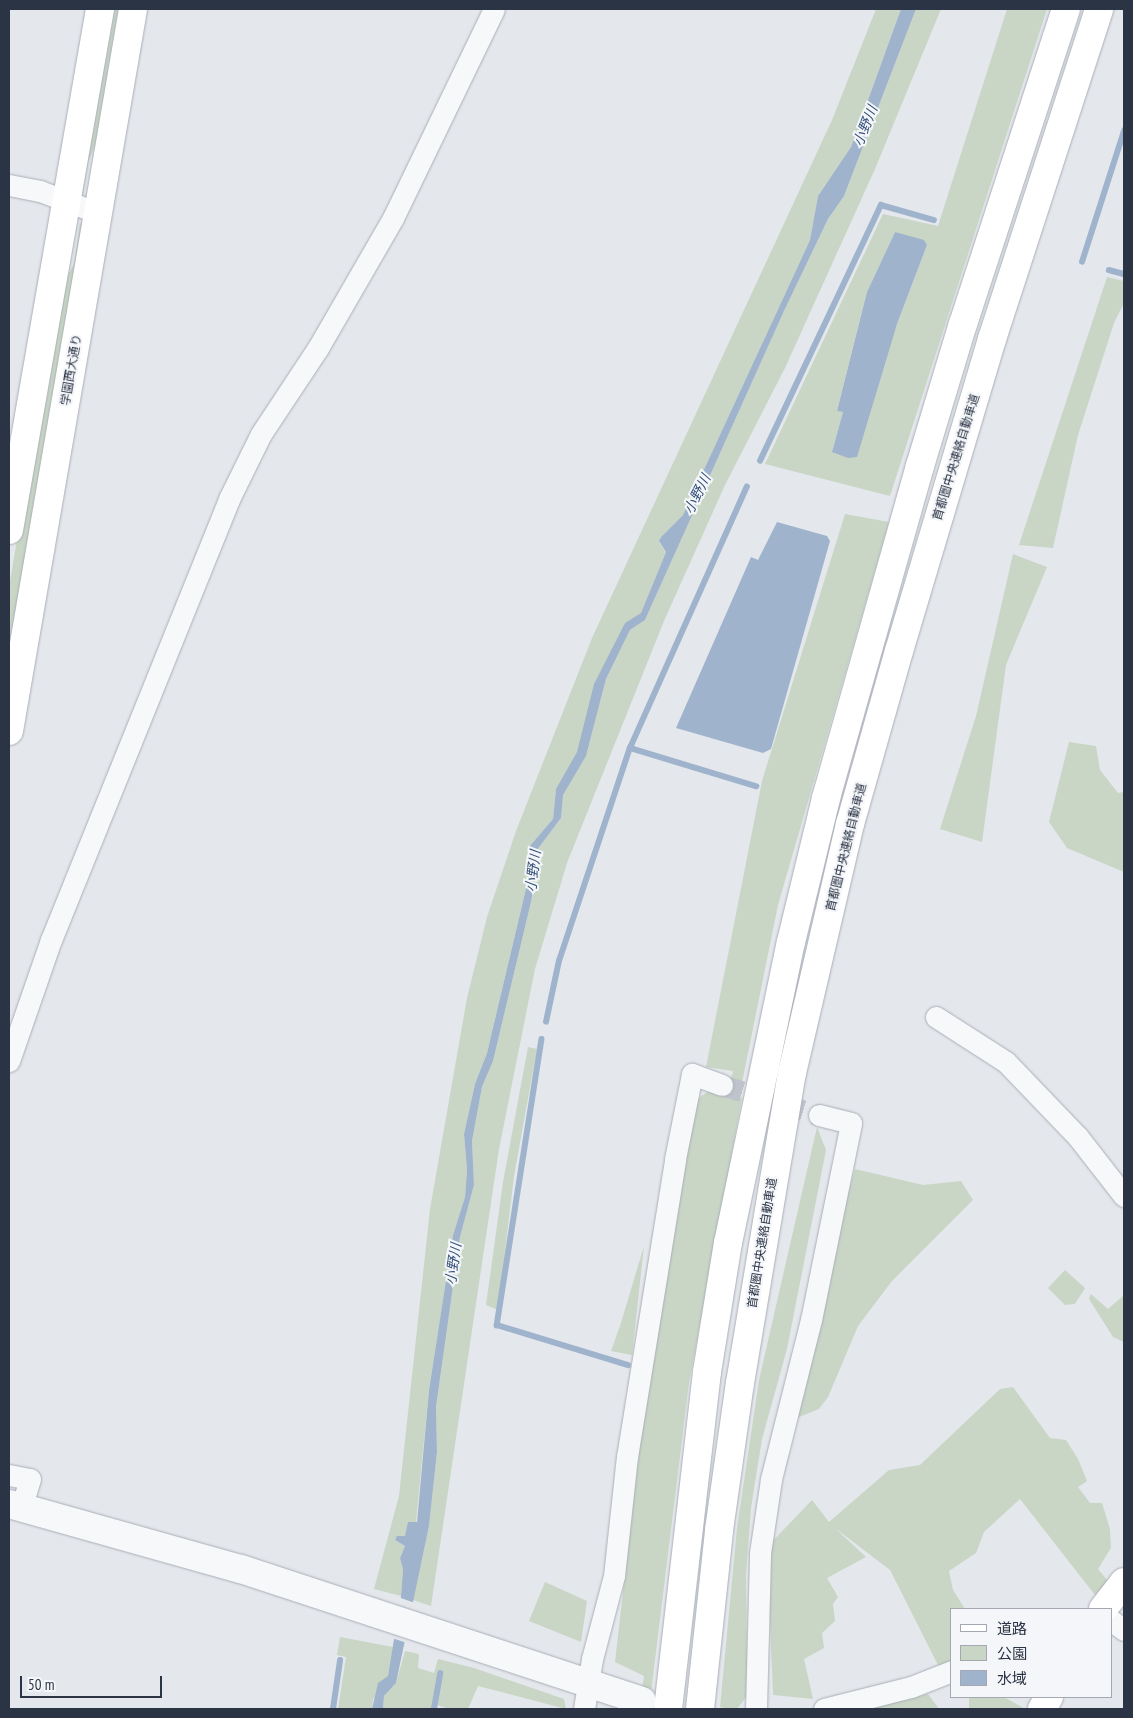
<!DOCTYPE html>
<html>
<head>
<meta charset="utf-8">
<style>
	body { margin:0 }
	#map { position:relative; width:1133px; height:1718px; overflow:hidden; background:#e4e7ec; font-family:"PT Sans Narrow","Noto Sans JP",sans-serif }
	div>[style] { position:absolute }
	.green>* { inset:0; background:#c9d6c5 }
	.water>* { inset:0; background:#9fb4cc }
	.pier>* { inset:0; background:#e4e7ec }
	.stream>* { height:5.5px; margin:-2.75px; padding:0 2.75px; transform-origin:2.75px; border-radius:2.75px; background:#9fb4cc }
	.minor-tunnel>* { height:21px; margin-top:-10.5px; transform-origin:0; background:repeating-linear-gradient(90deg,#bfc3cb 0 21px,transparent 0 32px) }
	.roads { filter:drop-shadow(0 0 1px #a9aeb7) drop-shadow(0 0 1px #a9aeb7) }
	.minor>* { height:21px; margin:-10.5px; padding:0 10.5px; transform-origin:10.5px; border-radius:10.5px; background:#f7f8fa }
	.tertiary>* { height:28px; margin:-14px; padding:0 14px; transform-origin:14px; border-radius:14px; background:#f7f8fa }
	.secondary>* { height:28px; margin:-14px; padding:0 14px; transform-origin:14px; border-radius:14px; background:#fff }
	.motorway>* { height:28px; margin:-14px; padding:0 14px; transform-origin:14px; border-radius:14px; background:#fff }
	span { translate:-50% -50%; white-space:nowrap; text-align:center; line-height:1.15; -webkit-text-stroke:4px #f4f6f9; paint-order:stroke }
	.street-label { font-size:12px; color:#2b3445 }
	.water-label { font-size:14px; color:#34527a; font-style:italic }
	.frame { position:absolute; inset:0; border:10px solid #2b3445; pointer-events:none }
	.legend { position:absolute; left:950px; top:1608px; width:162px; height:90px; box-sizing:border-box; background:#f4f6f9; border:1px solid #a4a8b1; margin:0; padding:6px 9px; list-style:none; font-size:15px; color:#2b3445 }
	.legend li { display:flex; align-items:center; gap:10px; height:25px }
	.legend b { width:25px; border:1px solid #a4a8b1 }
	.scale { position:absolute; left:20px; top:1676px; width:142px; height:22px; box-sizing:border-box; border:2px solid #2b3445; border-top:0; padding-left:6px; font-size:15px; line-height:18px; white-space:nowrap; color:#2b3445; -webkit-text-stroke:4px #f4f6f9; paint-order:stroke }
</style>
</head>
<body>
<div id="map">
	<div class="green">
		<i style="clip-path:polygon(108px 9px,124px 9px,104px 127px,88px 162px,83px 194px,79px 196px)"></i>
		<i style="clip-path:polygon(876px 9px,901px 9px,851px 147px,818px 196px,810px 240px,683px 515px,661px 537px,659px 542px,666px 552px,641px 614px,625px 623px,572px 766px,556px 789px,553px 819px,529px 847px,529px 876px,487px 1053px,475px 1084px,464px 1134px,467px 1170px,465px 1197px,453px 1235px,429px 1390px,416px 1522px,406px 1536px,395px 1540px,405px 1546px,400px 1558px,403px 1569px,401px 1596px,374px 1589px,399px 1496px,430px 1209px,467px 998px,487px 917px,516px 831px,592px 638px,832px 120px)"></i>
		<i style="clip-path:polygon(916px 9px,941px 9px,875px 169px,785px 368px,725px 485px,664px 621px,567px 863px,535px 969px,499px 1149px,431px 1606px,413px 1600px,429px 1526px,437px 1452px,436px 1407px,460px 1237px,474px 1185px,472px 1141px,482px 1087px,493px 1061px,531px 902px,538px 861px,537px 850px,561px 818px,562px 795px,586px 756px,606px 679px,630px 630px,645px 620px,784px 311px,828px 219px,844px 196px)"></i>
		<i style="clip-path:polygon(evenodd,1007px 9px,1047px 9px,890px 496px,765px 464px,883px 214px,938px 226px,1007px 9px,895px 232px,927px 245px,897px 324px,832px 452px,843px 412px,837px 411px,867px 292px,895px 232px)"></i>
		<i style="clip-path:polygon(84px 221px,9px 667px,9px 587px,60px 289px,74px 264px,80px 224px)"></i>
		<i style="clip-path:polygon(1107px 277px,1124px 281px,1124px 303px,1114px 323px,1078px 435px,1053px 548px,1019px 545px)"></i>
		<i style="clip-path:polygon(845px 514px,889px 522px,778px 905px,742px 1083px,731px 1080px,733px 1071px,706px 1067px,762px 781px)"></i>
		<i style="clip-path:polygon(1013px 554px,1047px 567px,1006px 665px,982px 842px,940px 829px,976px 716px)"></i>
		<i style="clip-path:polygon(1069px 742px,1096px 746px,1100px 770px,1118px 793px,1124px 792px,1124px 872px,1067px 848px,1049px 822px)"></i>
		<i style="clip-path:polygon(528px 1047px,537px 1049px,514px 1176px,498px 1310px,486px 1305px,503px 1182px)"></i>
		<i style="clip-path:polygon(711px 1090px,742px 1098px,689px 1383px,649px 1709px,639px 1709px,644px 1676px,615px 1662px,642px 1425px,693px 1107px,701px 1096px)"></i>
		<i style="clip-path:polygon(817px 1127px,826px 1150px,787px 1349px,762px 1439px,751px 1508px,746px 1575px,747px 1661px,751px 1691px,737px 1709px,728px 1709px,720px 1707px,737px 1528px,759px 1380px)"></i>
		<i style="clip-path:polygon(855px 1169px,923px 1185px,961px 1181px,973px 1200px,892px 1281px,858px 1326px,828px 1397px,819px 1409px,794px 1419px,823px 1285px)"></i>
		<i style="clip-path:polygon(644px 1246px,632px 1355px,611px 1351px,620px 1326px)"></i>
		<i style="clip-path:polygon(1065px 1270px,1085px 1288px,1075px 1304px,1065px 1305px,1048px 1288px)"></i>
		<i style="clip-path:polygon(1091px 1294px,1108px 1309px,1124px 1295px,1124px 1342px,1113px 1337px,1089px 1299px)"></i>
		<i style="clip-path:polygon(1013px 1387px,1050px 1438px,1066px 1440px,1078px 1459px,1087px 1481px,1078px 1487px,1090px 1503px,1102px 1503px,1110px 1529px,1111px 1548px,1098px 1569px,1108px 1581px,1095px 1595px,1020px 1499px,984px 1532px,976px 1553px,949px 1571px,953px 1590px,965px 1609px,952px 1609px,952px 1662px,939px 1667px,890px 1570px,835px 1528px,866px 1557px,827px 1578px,838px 1597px,833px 1604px,835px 1621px,822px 1633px,824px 1648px,804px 1659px,813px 1699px,773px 1695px,767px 1547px,812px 1500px,829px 1522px,889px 1470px,920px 1465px,1000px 1389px)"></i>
		<i style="clip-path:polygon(545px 1582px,587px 1601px,581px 1642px,529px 1621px)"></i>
		<i style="clip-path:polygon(340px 1637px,393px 1647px,388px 1676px,373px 1700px,372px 1709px,338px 1709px,346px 1657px,337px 1655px)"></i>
		<i style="clip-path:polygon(405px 1651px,419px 1654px,418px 1668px,434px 1673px,438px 1659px,474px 1668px,564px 1699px,566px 1709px,478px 1686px,468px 1709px,450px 1709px,433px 1704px,432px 1709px,383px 1709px,384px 1696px,396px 1683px)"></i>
		<i style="clip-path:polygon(928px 1694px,939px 1709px,863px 1709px)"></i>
		<i style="clip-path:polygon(969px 1697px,1004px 1697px,1025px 1709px,969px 1709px)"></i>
	</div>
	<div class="water">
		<i style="clip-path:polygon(901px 9px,916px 9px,844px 196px,828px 219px,784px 311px,645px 620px,630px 630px,606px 679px,586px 756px,563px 795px,561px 818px,537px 850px,538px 861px,531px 902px,493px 1061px,482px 1087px,472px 1141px,474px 1185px,460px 1237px,436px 1407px,437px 1452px,429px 1526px,396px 1683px,384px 1696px,383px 1709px,372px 1709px,378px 1683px,388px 1676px,401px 1596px,403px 1569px,400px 1558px,405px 1546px,395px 1540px,397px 1536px,405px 1536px,408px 1522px,417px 1522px,429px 1390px,453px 1235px,465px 1197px,467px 1170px,464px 1134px,475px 1084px,487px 1053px,529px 876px,529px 847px,553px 819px,556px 789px,577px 752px,594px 684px,625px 623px,641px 613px,666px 552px,659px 541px,661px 537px,683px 515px,810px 240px,818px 196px,851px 147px)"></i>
		<i style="clip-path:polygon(895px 232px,924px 240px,927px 245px,897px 324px,857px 457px,848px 458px,832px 452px,843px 412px,837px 411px,867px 292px)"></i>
		<i style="clip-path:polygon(777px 522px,827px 536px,830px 541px,771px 749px,763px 753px,676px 728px,751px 557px,758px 560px)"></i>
	</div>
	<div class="pier">
		<i style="clip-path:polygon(398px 1597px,415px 1603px,407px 1643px,392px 1638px)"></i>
	</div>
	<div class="stream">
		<i style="left:1082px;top:262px;width:138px;rotate:-72.2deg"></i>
		<i style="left:1109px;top:270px;width:16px;rotate:15deg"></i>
		<i style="left:760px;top:461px;width:283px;rotate:-64.7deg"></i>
		<i style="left:881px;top:205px;width:55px;rotate:15.8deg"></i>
		<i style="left:630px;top:748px;width:132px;rotate:16.8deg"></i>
		<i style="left:546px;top:1022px;width:62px;rotate:-78deg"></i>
		<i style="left:559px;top:961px;width:225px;rotate:-71.6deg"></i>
		<i style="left:630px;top:748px;width:286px;rotate:-65.9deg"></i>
		<i style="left:542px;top:1039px;width:290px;rotate:98.9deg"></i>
		<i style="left:497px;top:1325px;width:137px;rotate:17deg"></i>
		<i style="left:333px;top:1709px;width:49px;rotate:-81.7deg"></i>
		<i style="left:434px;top:1709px;width:36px;rotate:-80deg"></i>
	</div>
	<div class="minor-tunnel">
		<i style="left:722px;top:1085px;width:102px;rotate:17.2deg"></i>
	</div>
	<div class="roads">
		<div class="minor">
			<i style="left:9px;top:185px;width:32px;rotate:11deg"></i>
			<i style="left:40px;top:191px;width:62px;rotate:20.8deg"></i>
			<i style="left:936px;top:1017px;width:83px;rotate:32.7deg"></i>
			<i style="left:1006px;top:1062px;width:104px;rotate:46.2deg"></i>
			<i style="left:1078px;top:1137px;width:75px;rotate:52.1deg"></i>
			<i style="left:9px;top:1061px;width:128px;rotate:-70.9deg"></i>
			<i style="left:51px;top:940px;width:476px;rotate:-68deg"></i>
			<i style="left:229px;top:499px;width:72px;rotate:-63.8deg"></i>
			<i style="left:261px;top:434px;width:103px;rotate:-56.5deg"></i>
			<i style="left:318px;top:348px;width:150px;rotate:-60deg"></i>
			<i style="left:393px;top:218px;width:232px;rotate:-64.2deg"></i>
			<i style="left:9px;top:1475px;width:21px;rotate:11deg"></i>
			<i style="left:30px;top:1479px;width:28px;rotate:107deg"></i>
			<i style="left:1112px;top:1621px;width:15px;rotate:37deg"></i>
			<i style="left:584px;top:1709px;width:51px;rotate:-80.9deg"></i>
			<i style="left:592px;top:1659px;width:86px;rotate:-75.2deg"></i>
			<i style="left:614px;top:1576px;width:120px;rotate:-83.8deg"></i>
			<i style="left:627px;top:1457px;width:302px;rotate:-80.8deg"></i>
			<i style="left:675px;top:1159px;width:87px;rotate:-78.7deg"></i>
			<i style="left:692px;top:1074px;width:32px;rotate:20deg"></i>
			<i style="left:756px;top:1709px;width:156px;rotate:-88.5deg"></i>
			<i style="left:760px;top:1553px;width:75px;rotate:-81.5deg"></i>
			<i style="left:771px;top:1479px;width:164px;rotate:-75.9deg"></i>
			<i style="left:811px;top:1320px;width:201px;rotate:-78.5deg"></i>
			<i style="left:851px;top:1123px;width:33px;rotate:-166deg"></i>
			<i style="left:824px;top:1709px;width:90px;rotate:-14.2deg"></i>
			<i style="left:911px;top:1687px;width:44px;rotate:-21.3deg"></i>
		</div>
		<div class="tertiary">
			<i style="left:9px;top:1504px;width:241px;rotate:15.7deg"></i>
			<i style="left:241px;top:1569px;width:422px;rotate:18.2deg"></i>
		</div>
		<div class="secondary">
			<i style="left:9px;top:530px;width:529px;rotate:-80.09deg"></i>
			<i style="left:9px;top:731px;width:733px;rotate:-80.25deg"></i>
			<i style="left:1103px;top:1609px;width:34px;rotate:-52deg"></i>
			<i style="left:1042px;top:1709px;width:14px;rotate:-60deg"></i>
		</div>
		<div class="motorway">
			<i style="left:668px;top:1709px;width:339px;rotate:-83.4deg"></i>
			<i style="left:707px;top:1372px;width:131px;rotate:-80.8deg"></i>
			<i style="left:728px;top:1243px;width:308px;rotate:-78.2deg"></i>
			<i style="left:791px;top:942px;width:148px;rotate:-76.3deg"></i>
			<i style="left:826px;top:798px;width:345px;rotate:-74.2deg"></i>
			<i style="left:920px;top:466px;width:148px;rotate:-73.2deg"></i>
			<i style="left:963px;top:324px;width:331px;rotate:-71.9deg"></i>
			<i style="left:700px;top:1709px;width:180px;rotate:-83.9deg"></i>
			<i style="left:719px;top:1530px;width:148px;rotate:-81.9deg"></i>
			<i style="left:740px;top:1383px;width:314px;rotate:-80.5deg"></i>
			<i style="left:792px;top:1073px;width:256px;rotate:-76.9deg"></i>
			<i style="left:850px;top:824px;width:180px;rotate:-74.2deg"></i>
			<i style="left:899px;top:651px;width:326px;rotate:-73.4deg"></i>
			<i style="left:992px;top:339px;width:347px;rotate:-72deg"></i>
		</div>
	</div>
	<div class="street-label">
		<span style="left:71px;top:370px;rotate:-80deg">学園西大通り</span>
		<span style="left:956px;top:457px;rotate:-73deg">首都圏中央連絡自動車道</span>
		<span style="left:846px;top:847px;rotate:-76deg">首都圏中央連絡自動車道</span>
		<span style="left:762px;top:1243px;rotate:-81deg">首都圏中央連絡自動車道</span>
	</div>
	<div class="water-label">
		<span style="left:865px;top:126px;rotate:-68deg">小野川</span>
		<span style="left:697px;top:494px;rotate:-63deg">小野川</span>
		<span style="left:533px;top:871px;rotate:-83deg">小野川</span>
		<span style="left:453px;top:1264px;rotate:-82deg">小野川</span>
	</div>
	<div class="frame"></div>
	<ul class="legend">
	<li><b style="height:6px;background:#fff"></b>道路</li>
	<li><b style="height:14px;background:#c9d6c5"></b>公園</li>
	<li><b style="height:14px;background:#9fb4cc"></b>水域</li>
	</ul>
	<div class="scale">50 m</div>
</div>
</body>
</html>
